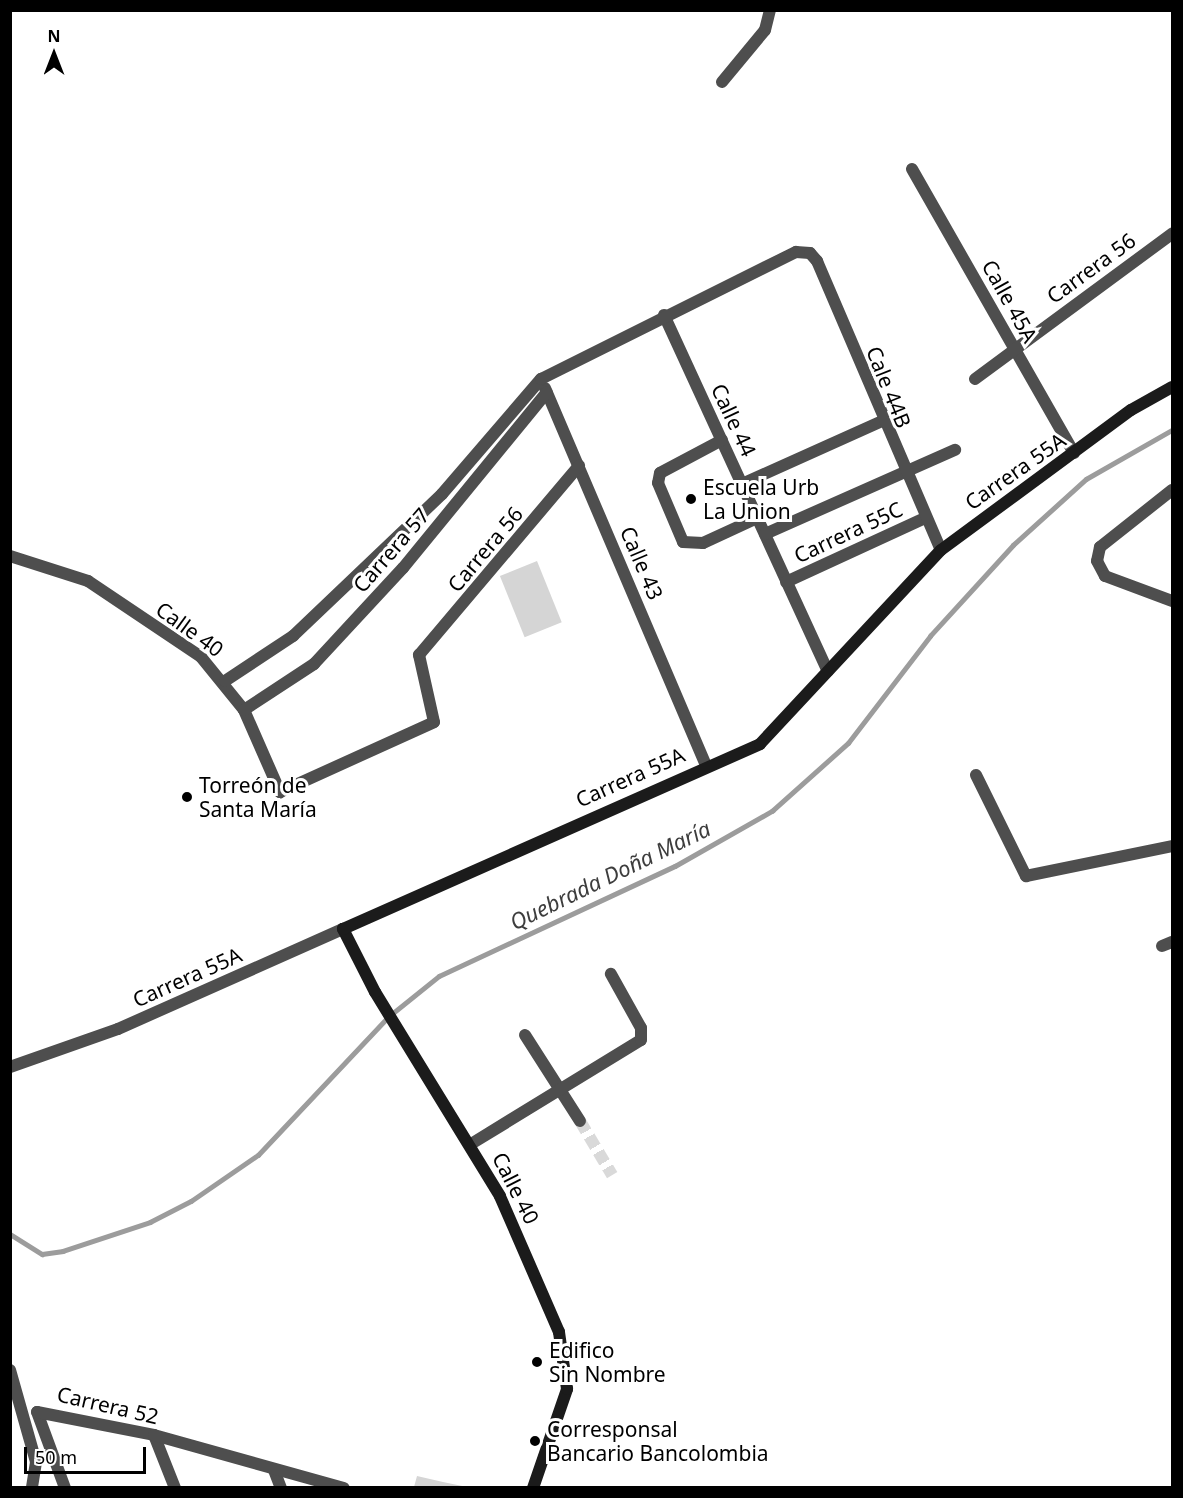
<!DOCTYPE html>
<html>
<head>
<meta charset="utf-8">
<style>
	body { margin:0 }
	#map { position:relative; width:1183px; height:1498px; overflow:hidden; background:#fff; font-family:"Noto Sans",sans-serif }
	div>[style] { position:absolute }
	.green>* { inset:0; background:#d5d5d5; transform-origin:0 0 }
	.stream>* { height:4.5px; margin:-2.25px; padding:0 2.25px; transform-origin:2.25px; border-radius:2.25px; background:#9c9c9c }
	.street-tunnel>* { height:12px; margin-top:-6px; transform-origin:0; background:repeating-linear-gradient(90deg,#d9d9d9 0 12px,transparent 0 18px) }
	.street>* { height:12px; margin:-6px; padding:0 6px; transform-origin:6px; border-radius:6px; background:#4e4e4e }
	.secondary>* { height:12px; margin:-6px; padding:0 6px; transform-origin:6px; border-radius:6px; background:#1b1b1b }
	.dots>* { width:16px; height:16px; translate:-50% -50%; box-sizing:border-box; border:3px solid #fff; border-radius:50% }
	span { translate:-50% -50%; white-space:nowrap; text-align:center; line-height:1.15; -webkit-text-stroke:6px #fff; paint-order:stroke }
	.street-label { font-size:21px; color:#000 }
	.poi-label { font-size:21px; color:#000 }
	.left { translate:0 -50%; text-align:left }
	.water-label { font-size:22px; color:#3d3d3d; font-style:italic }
	.frame { position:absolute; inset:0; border:12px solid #000; pointer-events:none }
	.north { position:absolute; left:24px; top:24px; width:60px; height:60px; -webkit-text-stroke:4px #fff; paint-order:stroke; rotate:0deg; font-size:16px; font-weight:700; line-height:24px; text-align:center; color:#000 }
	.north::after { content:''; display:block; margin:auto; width:21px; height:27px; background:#000; clip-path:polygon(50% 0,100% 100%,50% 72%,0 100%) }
	.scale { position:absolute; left:24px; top:1447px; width:122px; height:27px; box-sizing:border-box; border:3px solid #000; border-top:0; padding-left:8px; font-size:18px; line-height:21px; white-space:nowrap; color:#000; -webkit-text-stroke:4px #fff; paint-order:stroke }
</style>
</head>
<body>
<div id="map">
	<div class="green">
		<i style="left:537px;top:561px;width:66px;height:40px;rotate:68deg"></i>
		<i style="clip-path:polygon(417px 1476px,443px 1482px,467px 1487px,414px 1487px)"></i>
	</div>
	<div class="stream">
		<i style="left:10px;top:1234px;width:38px;rotate:32deg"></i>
		<i style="left:42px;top:1254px;width:21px;rotate:-8deg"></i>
		<i style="left:63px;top:1251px;width:92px;rotate:-18.4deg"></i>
		<i style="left:150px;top:1222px;width:46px;rotate:-27.1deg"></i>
		<i style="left:191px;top:1201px;width:81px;rotate:-34.5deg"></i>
		<i style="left:258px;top:1155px;width:190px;rotate:-46.7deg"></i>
		<i style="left:388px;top:1017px;width:65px;rotate:-38.8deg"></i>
		<i style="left:439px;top:976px;width:260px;rotate:-25deg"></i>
		<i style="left:675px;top:866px;width:112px;rotate:-29.6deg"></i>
		<i style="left:772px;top:811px;width:102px;rotate:-41.8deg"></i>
		<i style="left:848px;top:743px;width:135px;rotate:-52.5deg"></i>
		<i style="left:930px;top:636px;width:123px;rotate:-47.6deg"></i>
		<i style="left:1013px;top:545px;width:98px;rotate:-42.1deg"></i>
		<i style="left:1086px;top:479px;width:99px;rotate:-29.7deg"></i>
	</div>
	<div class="street-tunnel">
		<i style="left:580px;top:1121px;width:63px;rotate:59.3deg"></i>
	</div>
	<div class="street">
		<i style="left:722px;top:82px;width:67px;rotate:-50.4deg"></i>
		<i style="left:765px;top:30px;width:21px;rotate:-76deg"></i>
		<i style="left:912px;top:169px;width:327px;rotate:60.3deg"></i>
		<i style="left:664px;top:315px;width:392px;rotate:65.3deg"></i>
		<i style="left:975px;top:379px;width:245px;rotate:-36.4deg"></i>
		<i style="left:545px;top:388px;width:409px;rotate:66.9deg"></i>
		<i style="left:722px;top:440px;width:70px;rotate:152deg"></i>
		<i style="left:660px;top:473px;width:10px;rotate:101deg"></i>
		<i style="left:658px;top:483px;width:64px;rotate:67deg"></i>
		<i style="left:683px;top:542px;width:20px;rotate:3deg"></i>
		<i style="left:703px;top:543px;width:60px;rotate:-24.8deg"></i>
		<i style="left:742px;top:484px;width:154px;rotate:-24.2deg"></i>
		<i style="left:1172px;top:490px;width:92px;rotate:141.6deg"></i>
		<i style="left:1100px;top:547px;width:14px;rotate:102deg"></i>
		<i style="left:1097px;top:561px;width:17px;rotate:62deg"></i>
		<i style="left:1105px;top:576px;width:72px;rotate:20.5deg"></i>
		<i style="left:765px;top:534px;width:208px;rotate:-23.9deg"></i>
		<i style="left:10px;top:556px;width:82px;rotate:17.8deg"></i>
		<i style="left:88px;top:581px;width:136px;rotate:33.9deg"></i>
		<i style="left:201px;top:657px;width:68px;rotate:50.9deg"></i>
		<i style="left:244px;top:710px;width:90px;rotate:66.3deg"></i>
		<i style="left:280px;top:792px;width:169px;rotate:-24.4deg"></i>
		<i style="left:434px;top:722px;width:69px;rotate:-102.6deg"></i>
		<i style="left:419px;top:655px;width:248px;rotate:-49.8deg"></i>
		<i style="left:786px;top:582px;width:153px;rotate:-24.7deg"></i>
		<i style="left:225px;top:681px;width:82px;rotate:-33.5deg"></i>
		<i style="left:293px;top:636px;width:206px;rotate:-43.6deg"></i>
		<i style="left:442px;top:494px;width:152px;rotate:-49.3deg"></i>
		<i style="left:541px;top:379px;width:285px;rotate:-26.5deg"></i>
		<i style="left:796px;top:252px;width:14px;rotate:4deg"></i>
		<i style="left:810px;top:253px;width:11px;rotate:49deg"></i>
		<i style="left:817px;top:261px;width:314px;rotate:66.8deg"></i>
		<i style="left:244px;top:710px;width:84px;rotate:-33.3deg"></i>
		<i style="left:314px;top:664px;width:131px;rotate:-47.2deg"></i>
		<i style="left:403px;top:568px;width:227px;rotate:-50.7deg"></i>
		<i style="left:976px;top:775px;width:113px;rotate:63.7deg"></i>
		<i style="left:1026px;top:876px;width:149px;rotate:-11.6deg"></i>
		<i style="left:1162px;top:946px;width:11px;rotate:-22deg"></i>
		<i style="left:525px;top:1035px;width:102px;rotate:57.4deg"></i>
		<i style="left:10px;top:1067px;width:114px;rotate:-19.4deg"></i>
		<i style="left:118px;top:1029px;width:246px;rotate:-24deg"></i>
		<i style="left:471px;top:1144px;width:199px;rotate:-31.5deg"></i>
		<i style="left:641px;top:1040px;width:12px;rotate:-90deg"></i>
		<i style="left:641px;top:1028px;width:62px;rotate:-119.1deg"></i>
		<i style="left:10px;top:1370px;width:96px;rotate:74.2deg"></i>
		<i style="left:36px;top:1462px;width:26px;rotate:99deg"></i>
		<i style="left:154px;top:1435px;width:57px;rotate:68.4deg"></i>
		<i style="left:274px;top:1470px;width:19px;rotate:69deg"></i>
		<i style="left:65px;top:1488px;width:81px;rotate:-110.2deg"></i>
		<i style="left:37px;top:1412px;width:119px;rotate:11.1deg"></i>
		<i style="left:154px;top:1435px;width:197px;rotate:15.6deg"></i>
	</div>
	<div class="secondary">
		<i style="left:533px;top:1488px;width:105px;rotate:-71deg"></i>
		<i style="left:567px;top:1389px;width:58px;rotate:-98deg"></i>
		<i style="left:559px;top:1332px;width:148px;rotate:-113.5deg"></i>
		<i style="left:500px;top:1196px;width:239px;rotate:-121.5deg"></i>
		<i style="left:375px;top:992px;width:71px;rotate:-116.9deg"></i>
		<i style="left:343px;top:929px;width:456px;rotate:-23.9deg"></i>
		<i style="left:760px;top:744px;width:265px;rotate:-47deg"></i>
		<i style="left:941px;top:550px;width:236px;rotate:-36.4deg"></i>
		<i style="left:1131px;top:410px;width:47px;rotate:-29.3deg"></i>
	</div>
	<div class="dots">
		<i style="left:691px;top:499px;background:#000"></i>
		<i style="left:187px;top:797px;background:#000"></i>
		<i style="left:537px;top:1362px;background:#000"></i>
		<i style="left:535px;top:1441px;background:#000"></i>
	</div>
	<div class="street-label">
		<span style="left:1091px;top:268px;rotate:-36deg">Carrera 56</span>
		<span style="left:1010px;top:301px;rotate:61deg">Calle 45A</span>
		<span style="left:889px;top:387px;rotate:68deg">Cale 44B</span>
		<span style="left:734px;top:420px;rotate:65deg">Calle 44</span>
		<span style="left:1015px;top:471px;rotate:-35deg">Carrera 55A</span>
		<span style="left:848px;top:532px;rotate:-25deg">Carrera 55C</span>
		<span style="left:485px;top:549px;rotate:-50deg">Carrera 56</span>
		<span style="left:391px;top:550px;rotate:-49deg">Carrera 57</span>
		<span style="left:642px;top:563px;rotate:67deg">Calle 43</span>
		<span style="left:190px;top:629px;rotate:36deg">Calle 40</span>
		<span style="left:630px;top:777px;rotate:-24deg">Carrera 55A</span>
		<span style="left:187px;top:977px;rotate:-24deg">Carrera 55A</span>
		<span style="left:516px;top:1188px;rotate:63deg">Calle 40</span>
		<span style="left:108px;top:1405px;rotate:13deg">Carrera 52</span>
	</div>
	<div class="poi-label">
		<span class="left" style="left:703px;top:499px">Escuela Urb<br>La Union</span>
		<span class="left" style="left:199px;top:797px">Torreón de<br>Santa María</span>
		<span class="left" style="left:549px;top:1362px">Edifico<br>Sin Nombre</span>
		<span class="left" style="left:547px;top:1441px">Corresponsal<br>Bancario Bancolombia</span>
	</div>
	<div class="water-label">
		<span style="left:610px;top:875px;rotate:-26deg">Quebrada Doña María</span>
	</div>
	<div class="frame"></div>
	<div class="north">N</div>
	<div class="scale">50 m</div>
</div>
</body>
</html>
